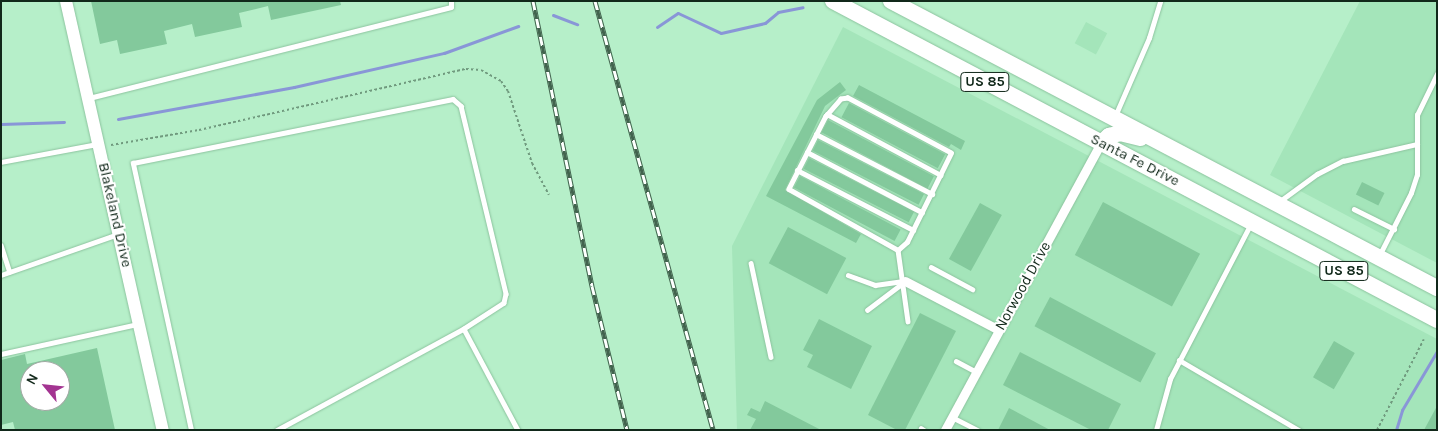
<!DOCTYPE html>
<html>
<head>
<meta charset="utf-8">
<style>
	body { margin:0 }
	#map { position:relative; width:1438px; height:431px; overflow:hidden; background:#b6efc9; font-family:Karla,sans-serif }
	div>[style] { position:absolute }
	.built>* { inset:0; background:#a4e5ba; transform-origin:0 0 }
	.stream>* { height:3px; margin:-1.5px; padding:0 1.5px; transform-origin:1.5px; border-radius:1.5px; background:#8996d7 }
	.building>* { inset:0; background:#83c99c; transform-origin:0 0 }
	.path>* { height:2px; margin-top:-1px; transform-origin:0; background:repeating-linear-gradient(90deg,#709a7e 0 2.5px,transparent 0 5px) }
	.roads { filter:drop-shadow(0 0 1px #8cc39e) drop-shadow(0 0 1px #8cc39e) }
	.lane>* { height:4.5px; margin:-2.25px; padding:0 2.25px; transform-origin:2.25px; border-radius:2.25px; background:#fff }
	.street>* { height:9px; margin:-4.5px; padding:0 4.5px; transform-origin:4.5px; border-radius:4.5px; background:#fff }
	.secondary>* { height:12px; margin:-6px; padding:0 6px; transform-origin:6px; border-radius:6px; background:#fff }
	.highway>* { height:16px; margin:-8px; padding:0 8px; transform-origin:8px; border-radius:8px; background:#fff }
	.rail>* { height:5px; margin-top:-2.5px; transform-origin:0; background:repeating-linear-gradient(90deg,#fff 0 9px,#42634e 0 18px); box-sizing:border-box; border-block:1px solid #42634e }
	span { translate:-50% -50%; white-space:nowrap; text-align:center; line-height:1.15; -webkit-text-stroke:4px #fff; paint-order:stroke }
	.shield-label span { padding:1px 4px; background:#fff; border:1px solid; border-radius:4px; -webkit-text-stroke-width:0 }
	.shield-label { font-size:14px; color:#11281a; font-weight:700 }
	.street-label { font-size:15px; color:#11281a }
	.frame { position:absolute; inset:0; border:2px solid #11281a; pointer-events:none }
	.north { position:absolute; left:20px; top:361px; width:50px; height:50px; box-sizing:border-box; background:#fff; border:1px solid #a0a9a3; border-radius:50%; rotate:298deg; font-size:14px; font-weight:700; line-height:20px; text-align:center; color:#11281a }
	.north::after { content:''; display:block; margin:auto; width:18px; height:22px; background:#a33491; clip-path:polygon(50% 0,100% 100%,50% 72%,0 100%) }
</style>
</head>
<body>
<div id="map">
	<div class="built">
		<i style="clip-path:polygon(1360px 1px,1437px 1px,1437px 263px,1270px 175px)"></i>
		<i style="left:1086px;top:22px;width:24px;height:24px;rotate:28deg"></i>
		<i style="clip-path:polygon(843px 27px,1437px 339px,1437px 430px,737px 430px,732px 246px)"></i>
	</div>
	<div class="stream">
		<i style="left:553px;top:15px;width:26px;rotate:21deg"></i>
		<i style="left:657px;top:27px;width:25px;rotate:-34deg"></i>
		<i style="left:678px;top:13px;width:47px;rotate:24.9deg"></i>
		<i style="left:721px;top:33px;width:45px;rotate:-12.8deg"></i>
		<i style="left:765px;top:23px;width:17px;rotate:-40deg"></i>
		<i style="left:778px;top:12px;width:25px;rotate:-11deg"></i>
		<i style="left:118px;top:119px;width:179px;rotate:-10.3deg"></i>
		<i style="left:294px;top:87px;width:154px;rotate:-12.8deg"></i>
		<i style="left:444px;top:53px;width:79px;rotate:-20deg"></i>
		<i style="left:1px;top:124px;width:63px;rotate:-1.8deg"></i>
		<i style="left:1396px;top:430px;width:21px;rotate:-73deg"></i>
		<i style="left:1402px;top:410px;width:69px;rotate:-59.3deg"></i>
	</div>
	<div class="building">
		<i style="clip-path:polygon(91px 1px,340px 1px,341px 5px,271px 20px,268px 6px,239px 13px,242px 27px,195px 37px,192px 24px,164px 31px,167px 44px,120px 54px,117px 40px,100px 44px)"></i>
		<i style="clip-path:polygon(840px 82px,846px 90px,825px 106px,785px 190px,861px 234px,856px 243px,766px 196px,817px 100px)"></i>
		<i style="clip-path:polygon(859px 85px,965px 141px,961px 150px,951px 144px,949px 147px,853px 96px)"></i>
		<i style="left:849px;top:103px;width:109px;height:16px;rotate:28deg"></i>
		<i style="left:828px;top:120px;width:120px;height:14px;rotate:28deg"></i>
		<i style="left:818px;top:140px;width:119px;height:12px;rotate:27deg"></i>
		<i style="left:809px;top:158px;width:118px;height:12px;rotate:27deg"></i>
		<i style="left:800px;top:176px;width:114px;height:13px;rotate:28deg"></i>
		<i style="left:1362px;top:182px;width:25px;height:14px;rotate:26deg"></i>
		<i style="left:1103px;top:202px;width:110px;height:60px;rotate:28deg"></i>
		<i style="left:980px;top:203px;width:25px;height:64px;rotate:29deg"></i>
		<i style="left:788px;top:227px;width:66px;height:41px;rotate:28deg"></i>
		<i style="left:1050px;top:297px;width:120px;height:33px;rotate:28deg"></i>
		<i style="clip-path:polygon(920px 313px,956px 331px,905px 430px,897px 430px,868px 415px)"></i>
		<i style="clip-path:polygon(819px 319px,872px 346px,851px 389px,807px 367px,813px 355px,803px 350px)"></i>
		<i style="left:1334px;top:341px;width:24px;height:42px;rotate:30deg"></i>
		<i style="clip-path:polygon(evenodd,97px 348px,115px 430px,15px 430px,13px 422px,1px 425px,1px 360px,25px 354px,27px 364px,97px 348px,30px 371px,60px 371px,60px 401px,30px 401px,30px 371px)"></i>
		<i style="clip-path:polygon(1020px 352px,1121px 404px,1108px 430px,1091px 430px,1003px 385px)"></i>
		<i style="clip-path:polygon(765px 401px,821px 430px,750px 430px,756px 419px,747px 415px,751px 408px,760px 412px)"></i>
		<i style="clip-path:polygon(1437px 406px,1437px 430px,1424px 430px)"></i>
		<i style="clip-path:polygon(1009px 408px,1050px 430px,998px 430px)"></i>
	</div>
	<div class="path">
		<i style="left:111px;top:145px;width:89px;rotate:-9.7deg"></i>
		<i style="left:199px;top:130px;width:274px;rotate:-12.9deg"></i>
		<i style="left:466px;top:69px;width:15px;rotate:4deg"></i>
		<i style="left:481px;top:70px;width:23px;rotate:29deg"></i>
		<i style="left:501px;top:81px;width:12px;rotate:55deg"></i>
		<i style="left:508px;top:91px;width:76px;rotate:71.6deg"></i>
		<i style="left:532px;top:163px;width:36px;rotate:62deg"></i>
		<i style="left:1377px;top:430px;width:102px;rotate:-62.7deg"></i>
	</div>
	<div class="roads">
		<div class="lane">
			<i style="left:89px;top:98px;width:373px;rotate:-14.1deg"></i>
			<i style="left:451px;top:7px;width:6px;rotate:-90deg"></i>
			<i style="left:827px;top:114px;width:129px;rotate:28.2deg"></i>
			<i style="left:1116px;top:114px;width:83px;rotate:-66.5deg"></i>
			<i style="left:1149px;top:38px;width:39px;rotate:-73deg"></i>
			<i style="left:816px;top:134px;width:131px;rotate:27.3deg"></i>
			<i style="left:807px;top:152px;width:130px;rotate:27.6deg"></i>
			<i style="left:1px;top:162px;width:98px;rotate:-10.6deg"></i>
			<i style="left:797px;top:170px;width:131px;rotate:27.3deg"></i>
			<i style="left:1280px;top:201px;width:46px;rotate:-36.1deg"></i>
			<i style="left:1317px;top:174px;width:29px;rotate:-27deg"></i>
			<i style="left:1343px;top:161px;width:76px;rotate:-12.9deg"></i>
			<i style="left:1354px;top:209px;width:45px;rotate:26.6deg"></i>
			<i style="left:1px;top:245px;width:28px;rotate:72deg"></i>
			<i style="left:898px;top:250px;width:12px;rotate:-42deg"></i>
			<i style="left:907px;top:242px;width:99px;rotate:-63.7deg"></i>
			<i style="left:951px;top:153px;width:117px;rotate:-151.9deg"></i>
			<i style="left:848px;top:98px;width:7px;rotate:172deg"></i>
			<i style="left:841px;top:99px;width:23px;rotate:131deg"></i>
			<i style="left:826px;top:116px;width:82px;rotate:116.9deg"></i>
			<i style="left:789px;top:189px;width:125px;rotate:29.2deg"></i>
			<i style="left:898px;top:250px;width:72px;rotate:82deg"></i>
			<i style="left:1380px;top:254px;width:68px;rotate:-63.1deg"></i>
			<i style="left:1411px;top:193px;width:19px;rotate:-72deg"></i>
			<i style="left:1417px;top:175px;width:60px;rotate:-90deg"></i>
			<i style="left:1417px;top:115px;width:46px;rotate:-64deg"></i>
			<i style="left:751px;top:263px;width:96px;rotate:78deg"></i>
			<i style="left:931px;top:267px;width:47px;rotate:28.2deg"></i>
			<i style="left:1px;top:275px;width:124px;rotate:-19.3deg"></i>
			<i style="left:848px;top:275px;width:29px;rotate:20deg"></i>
			<i style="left:875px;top:285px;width:30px;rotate:-8deg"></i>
			<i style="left:867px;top:310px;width:46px;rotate:-37.1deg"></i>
			<i style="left:464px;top:329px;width:115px;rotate:61.9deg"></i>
			<i style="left:1px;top:354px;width:140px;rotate:-12.4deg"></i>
			<i style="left:1179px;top:360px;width:139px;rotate:30.3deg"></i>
			<i style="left:956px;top:361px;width:24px;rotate:28deg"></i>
			<i style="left:952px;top:417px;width:29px;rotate:27deg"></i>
			<i style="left:921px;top:428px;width:4px;rotate:34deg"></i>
			<i style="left:191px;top:430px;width:273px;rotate:-102.3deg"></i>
			<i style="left:133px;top:163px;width:326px;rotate:-11.3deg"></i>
			<i style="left:453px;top:99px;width:11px;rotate:41deg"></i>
			<i style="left:461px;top:106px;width:193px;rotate:76.5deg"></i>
			<i style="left:506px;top:294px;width:9px;rotate:103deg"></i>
			<i style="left:504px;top:303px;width:48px;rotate:147deg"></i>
			<i style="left:464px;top:329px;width:212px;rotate:151.5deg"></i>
			<i style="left:1156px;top:430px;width:53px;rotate:-74.6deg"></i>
			<i style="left:1170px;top:379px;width:174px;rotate:-62.5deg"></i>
		</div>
		<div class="street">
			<i style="left:905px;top:281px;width:106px;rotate:27.5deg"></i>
			<i style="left:945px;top:430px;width:327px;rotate:-61.5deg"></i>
		</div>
		<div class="secondary">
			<i style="left:66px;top:1px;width:440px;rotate:77.3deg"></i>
		</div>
		<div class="highway">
			<i style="left:833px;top:1px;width:683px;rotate:27.84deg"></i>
			<i style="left:891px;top:1px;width:617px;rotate:27.73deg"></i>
			<i style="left:1101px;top:143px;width:11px;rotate:-41deg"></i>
			<i style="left:1109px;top:136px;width:11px;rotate:-15deg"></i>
			<i style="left:1120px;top:133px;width:21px;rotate:14deg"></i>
		</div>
	</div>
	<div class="rail">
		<i style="left:533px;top:1px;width:291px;rotate:78.3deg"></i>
		<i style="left:592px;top:286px;width:148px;rotate:76.3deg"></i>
		<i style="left:595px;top:1px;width:445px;rotate:74.6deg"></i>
	</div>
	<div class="shield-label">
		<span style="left:985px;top:82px">US 85</span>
		<span style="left:1344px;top:271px">US 85</span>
	</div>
	<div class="street-label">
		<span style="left:1135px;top:160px;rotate:27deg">Santa Fe Drive</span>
		<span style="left:115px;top:215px;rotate:77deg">Blakeland Drive</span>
		<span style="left:1023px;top:286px;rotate:-61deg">Norwood Drive</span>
	</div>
	<div class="frame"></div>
	<div class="north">N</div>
</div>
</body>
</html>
